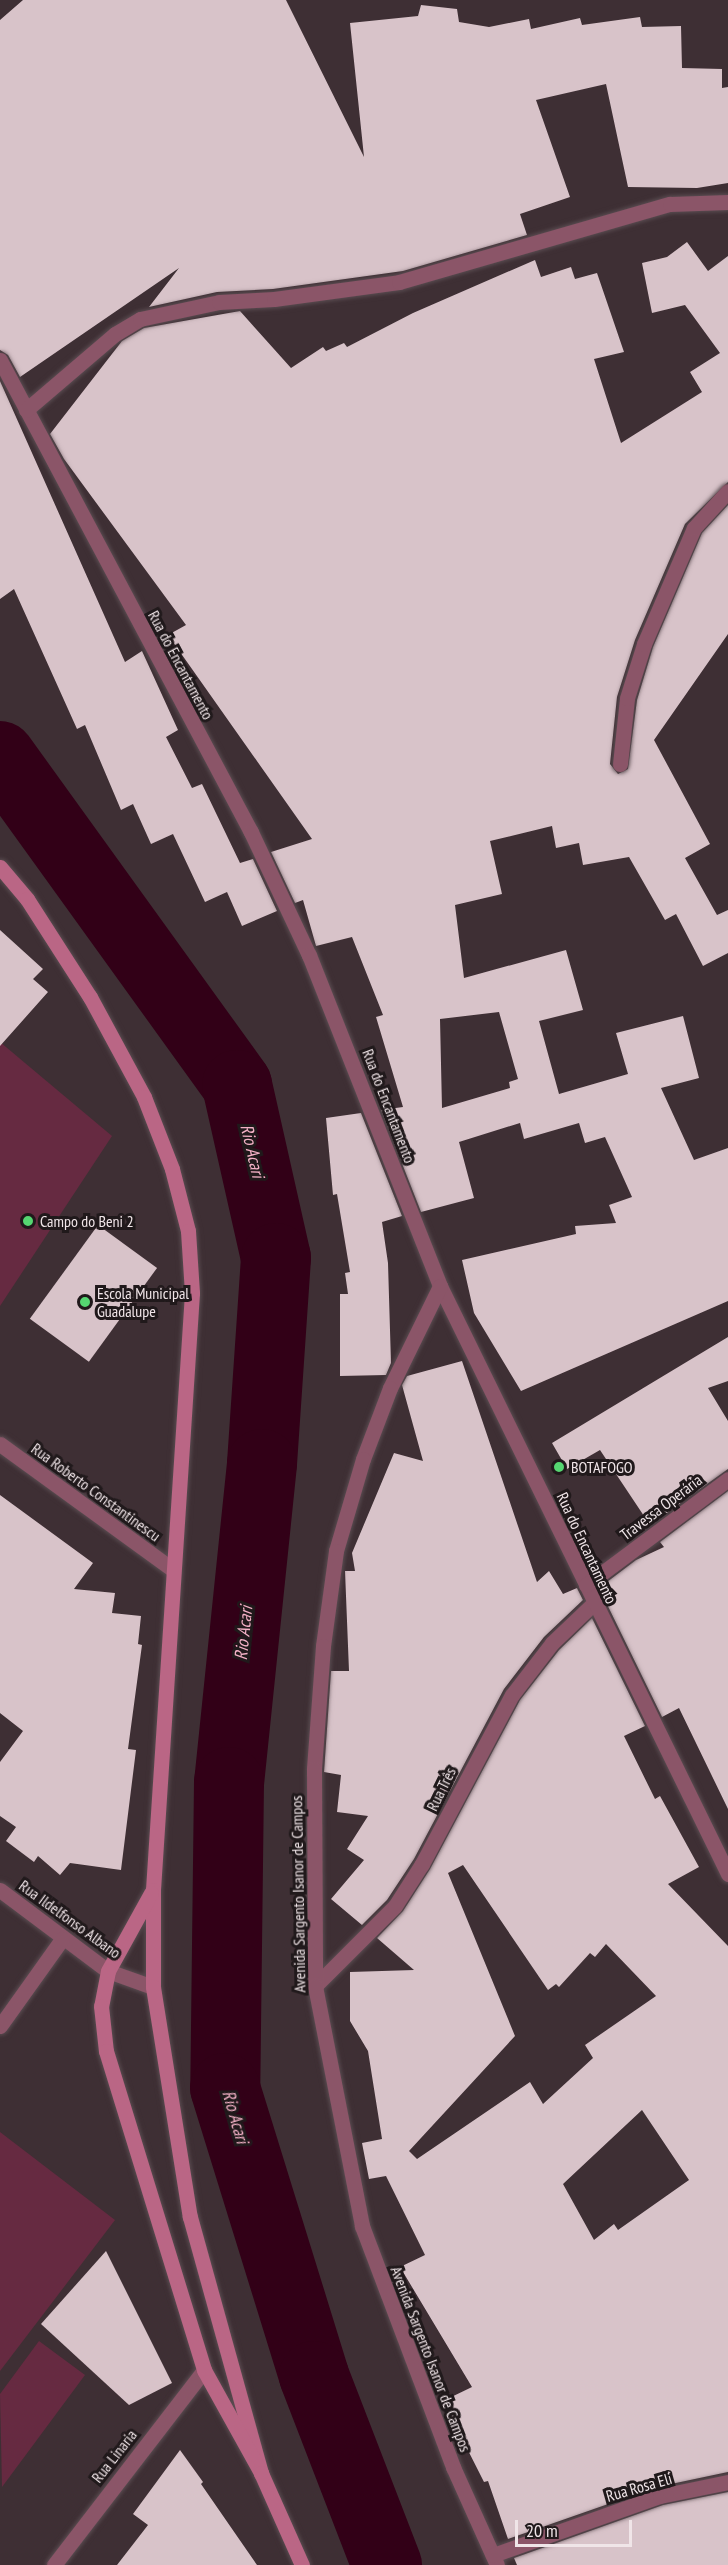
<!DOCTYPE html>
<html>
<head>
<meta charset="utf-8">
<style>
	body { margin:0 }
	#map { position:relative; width:728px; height:2565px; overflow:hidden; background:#3e2f34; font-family:"PT Sans Narrow",sans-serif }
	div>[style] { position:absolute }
	.green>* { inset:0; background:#662a41 }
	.river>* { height:70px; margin:-35px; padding:0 35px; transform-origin:35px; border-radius:35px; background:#320017 }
	.building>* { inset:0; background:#d8c3c9; transform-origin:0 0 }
	.roads { filter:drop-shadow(0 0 2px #5a4c51) drop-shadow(0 0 2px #5a4c51) }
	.lane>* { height:15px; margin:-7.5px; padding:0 7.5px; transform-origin:7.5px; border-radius:7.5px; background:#8b5568 }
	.street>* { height:15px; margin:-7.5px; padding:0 7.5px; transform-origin:7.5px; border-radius:7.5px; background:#8b5568 }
	.secondary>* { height:15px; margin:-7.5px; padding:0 7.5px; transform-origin:7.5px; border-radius:7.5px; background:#ba6685 }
	.dots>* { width:16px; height:16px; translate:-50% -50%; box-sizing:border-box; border:3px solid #20191b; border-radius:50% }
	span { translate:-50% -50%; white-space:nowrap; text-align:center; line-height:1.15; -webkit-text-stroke:6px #20191b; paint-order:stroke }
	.street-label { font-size:16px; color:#f0e5e8 }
	.poi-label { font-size:16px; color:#f0e5e8 }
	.left { translate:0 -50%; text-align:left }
	.water-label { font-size:18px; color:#f3b1c6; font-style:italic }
	.scale { position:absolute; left:515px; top:2520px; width:117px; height:27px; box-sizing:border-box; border:3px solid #f0e5e8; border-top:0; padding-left:8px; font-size:18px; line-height:21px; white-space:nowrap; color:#f0e5e8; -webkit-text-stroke:4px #20191b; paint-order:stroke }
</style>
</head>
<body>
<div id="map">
	<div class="green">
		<i style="clip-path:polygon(0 1042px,112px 1136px,0 1306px)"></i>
		<i style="clip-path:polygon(0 2132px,115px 2220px,0 2371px)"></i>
		<i style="clip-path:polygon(39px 2341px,85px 2375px,2px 2487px,0 2394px)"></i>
	</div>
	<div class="river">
		<i style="left:0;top:756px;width:405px;rotate:54.2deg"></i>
		<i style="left:237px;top:1085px;width:177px;rotate:77.3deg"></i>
		<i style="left:276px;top:1258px;width:206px;rotate:93.9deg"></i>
		<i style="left:262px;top:1464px;width:320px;rotate:95.9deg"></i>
		<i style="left:229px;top:1782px;width:306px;rotate:90.7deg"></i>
		<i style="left:225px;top:2088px;width:301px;rotate:72.8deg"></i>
		<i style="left:314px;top:2376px;width:203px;rotate:68.9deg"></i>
	</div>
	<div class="building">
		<i style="clip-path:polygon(23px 0,286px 0,364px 157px,350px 23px,418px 16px,421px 5px,457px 9px,459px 22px,489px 27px,529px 19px,531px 29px,580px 18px,582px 25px,640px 17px,642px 27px,681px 26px,682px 68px,722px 69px,722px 88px,728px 87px,728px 183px,697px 188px,628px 187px,606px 84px,536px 100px,570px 197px,520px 214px,527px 235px,403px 271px,273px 289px,217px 292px,149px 307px,179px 268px,20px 377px,8px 355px,0 350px,0 20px)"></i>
		<i style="clip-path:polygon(evenodd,687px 242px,708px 271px,728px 256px,728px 482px,685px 524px,635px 640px,617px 697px,610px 764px,618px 774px,628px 769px,637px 700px,653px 647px,702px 533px,728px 505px,728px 634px,654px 740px,710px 844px,685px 858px,717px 915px,728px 910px,728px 953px,703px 966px,676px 914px,665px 920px,629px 857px,583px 865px,579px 843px,556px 848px,552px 826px,490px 841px,502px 894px,455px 905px,464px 978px,566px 950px,583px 1010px,539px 1021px,559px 1094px,628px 1074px,616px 1033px,683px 1016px,699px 1078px,661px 1088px,694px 1160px,728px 1148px,728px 1301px,521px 1391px,474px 1313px,462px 1260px,576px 1234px,575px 1226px,616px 1223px,609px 1205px,632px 1197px,605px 1137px,585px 1143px,579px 1123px,524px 1139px,520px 1123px,459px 1142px,474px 1198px,421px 1212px,381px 1110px,403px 1107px,376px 1017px,383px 1015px,352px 937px,316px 946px,303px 900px,295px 903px,271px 852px,312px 839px,168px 635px,186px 625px,64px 459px,50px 434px,122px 341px,144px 328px,240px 311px,291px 368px,323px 347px,326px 351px,344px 343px,347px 347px,413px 313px,535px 260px,541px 277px,571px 267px,575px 279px,597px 273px,624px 352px,594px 359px,621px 443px,702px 392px,690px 372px,720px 353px,685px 305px,652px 313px,642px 263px,667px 257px,687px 242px,499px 1012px,518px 1079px,509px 1082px,510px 1088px,442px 1108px,440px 1019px,499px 1012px)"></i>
		<i style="clip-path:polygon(0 381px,125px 662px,142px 651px,178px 730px,166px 737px,192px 788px,202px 784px,240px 863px,253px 859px,277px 911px,242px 926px,227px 892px,205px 902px,173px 834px,151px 844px,133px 804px,121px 810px,85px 725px,77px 729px,14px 589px,0 599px)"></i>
		<i style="clip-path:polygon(0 930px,43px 969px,33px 979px,48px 992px,0 1046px)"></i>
		<i style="clip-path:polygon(361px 1113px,402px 1216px,382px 1222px,388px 1263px,391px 1363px,386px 1375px,340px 1376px,340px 1294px,348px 1294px,345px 1273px,350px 1272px,337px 1194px,333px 1195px,326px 1118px)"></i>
		<i style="left:98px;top:1225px;width:73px;height:116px;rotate:36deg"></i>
		<i style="clip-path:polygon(728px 1337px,728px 1381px,708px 1388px,728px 1421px,728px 1469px,650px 1525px,600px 1450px,567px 1469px,552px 1443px)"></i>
		<i style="clip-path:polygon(462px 1361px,537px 1582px,549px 1571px,563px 1594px,577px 1588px,583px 1600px,544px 1637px,504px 1689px,414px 1859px,387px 1900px,362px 1925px,331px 1899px,364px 1860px,347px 1849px,368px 1816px,337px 1812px,341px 1775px,324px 1772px,331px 1671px,349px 1671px,345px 1571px,355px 1571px,352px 1553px,394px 1453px,423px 1461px,402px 1385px,407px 1376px)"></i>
		<i style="clip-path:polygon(728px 1491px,728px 1809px,679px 1708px,662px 1717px,599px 1588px,636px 1560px,664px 1547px,660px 1542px)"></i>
		<i style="clip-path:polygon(0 1495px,93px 1563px,74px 1589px,115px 1593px,112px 1613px,141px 1616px,138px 1644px,142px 1645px,128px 1749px,136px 1750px,121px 1870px,70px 1863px,60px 1875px,38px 1856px,34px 1862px,6px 1841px,16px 1827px,0 1816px,0 1762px,23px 1731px,0 1713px)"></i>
		<i style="clip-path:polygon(evenodd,592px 1618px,645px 1726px,624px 1736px,655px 1799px,660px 1796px,699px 1867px,668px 1884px,728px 1946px,728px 2472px,657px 2487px,508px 2539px,488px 2481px,484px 2482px,443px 2401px,472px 2387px,400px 2267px,425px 2255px,386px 2176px,369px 2179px,362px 2143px,382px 2139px,368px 2051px,350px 2021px,350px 1972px,414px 1970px,377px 1938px,403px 1911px,430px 1869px,520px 1700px,559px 1650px,592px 1618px,463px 1865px,548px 1990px,556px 1984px,559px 1987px,590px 1953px,595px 1957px,606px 1944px,656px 1996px,585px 2045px,593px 2058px,543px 2104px,530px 2082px,417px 2159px,409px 2151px,515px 2036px,448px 1873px,463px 1865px,592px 1618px,642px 2110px,689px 2180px,618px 2230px,614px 2224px,594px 2240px,563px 2184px,642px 2110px)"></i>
		<i style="clip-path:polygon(106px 2251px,172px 2383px,129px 2405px,41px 2324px)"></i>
		<i style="clip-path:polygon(180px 2450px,203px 2482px,201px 2484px,257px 2565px,117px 2565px,148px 2525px,133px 2514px)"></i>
		<i style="clip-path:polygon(728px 2492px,728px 2565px,517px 2565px,514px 2558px,663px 2505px)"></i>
	</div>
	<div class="roads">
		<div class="lane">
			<i style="left:315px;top:1986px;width:113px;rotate:-45deg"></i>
			<i style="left:395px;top:1906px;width:50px;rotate:-57.3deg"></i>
			<i style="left:422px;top:1864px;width:191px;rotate:-62deg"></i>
			<i style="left:512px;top:1695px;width:66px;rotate:-52.4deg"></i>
			<i style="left:552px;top:1643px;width:57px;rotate:-43.6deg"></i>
		</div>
		<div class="street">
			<i style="left:0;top:360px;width:535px;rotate:62deg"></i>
			<i style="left:251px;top:832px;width:136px;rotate:64.8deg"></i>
			<i style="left:309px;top:955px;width:356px;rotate:68.4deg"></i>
			<i style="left:440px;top:1286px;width:655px;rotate:63.9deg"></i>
			<i style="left:26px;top:410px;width:117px;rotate:-40.5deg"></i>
			<i style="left:115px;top:334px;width:29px;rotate:-31deg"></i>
			<i style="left:140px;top:319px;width:81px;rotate:-12.1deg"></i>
			<i style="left:219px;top:302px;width:55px;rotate:-3.1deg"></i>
			<i style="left:274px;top:299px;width:126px;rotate:-7.7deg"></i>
			<i style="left:399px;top:282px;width:282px;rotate:-16.1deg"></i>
			<i style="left:670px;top:204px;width:58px;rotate:-2deg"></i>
			<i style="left:620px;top:764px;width:66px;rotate:-83.9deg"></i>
			<i style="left:627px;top:698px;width:57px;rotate:-72.5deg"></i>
			<i style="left:644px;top:644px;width:126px;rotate:-66.7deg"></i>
			<i style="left:694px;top:528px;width:50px;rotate:-47.4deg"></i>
			<i style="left:440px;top:1286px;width:114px;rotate:116.1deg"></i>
			<i style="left:390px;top:1388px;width:76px;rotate:110.8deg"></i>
			<i style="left:363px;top:1459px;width:96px;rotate:106.4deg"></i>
			<i style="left:336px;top:1551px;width:96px;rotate:97.8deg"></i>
			<i style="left:323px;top:1646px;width:123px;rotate:94.2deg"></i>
			<i style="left:314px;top:1769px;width:217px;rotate:89.7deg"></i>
			<i style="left:315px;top:1986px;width:245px;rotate:78.9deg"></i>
			<i style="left:362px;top:2226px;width:258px;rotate:69.3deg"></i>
			<i style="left:453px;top:2467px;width:107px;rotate:65.8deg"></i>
			<i style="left:0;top:1444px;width:213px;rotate:36deg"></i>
			<i style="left:586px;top:1585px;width:177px;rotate:-36.7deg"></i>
			<i style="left:0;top:1890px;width:135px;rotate:36.9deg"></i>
			<i style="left:108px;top:1971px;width:48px;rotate:19.6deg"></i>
			<i style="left:0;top:2026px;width:107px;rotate:-54.5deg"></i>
			<i style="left:493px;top:2555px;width:177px;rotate:-19.5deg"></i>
			<i style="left:660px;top:2496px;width:69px;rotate:-11.6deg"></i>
			<i style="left:54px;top:2565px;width:246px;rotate:-52.4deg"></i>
		</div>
		<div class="secondary">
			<i style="left:0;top:867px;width:42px;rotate:49.8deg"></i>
			<i style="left:27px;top:899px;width:117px;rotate:57.3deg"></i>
			<i style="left:90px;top:997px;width:114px;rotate:61.6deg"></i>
			<i style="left:144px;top:1097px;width:77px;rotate:68.7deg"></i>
			<i style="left:172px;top:1169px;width:64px;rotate:75.5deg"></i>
			<i style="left:188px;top:1231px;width:62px;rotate:86.3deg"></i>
			<i style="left:192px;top:1293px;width:598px;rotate:93.74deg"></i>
			<i style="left:153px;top:1890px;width:97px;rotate:90deg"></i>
			<i style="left:153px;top:1987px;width:233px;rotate:80.9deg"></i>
			<i style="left:190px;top:2217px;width:266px;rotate:74.5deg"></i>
			<i style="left:151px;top:1893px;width:89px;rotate:118.9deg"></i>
			<i style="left:108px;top:1971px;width:36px;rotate:101deg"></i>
			<i style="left:101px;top:2006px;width:45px;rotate:83.7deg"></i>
			<i style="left:106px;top:2051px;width:334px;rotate:72.9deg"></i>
			<i style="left:204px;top:2370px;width:118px;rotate:61deg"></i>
			<i style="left:261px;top:2473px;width:101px;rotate:66deg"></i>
		</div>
	</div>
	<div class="dots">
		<i style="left:28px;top:1221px;background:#55d671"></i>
		<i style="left:85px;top:1302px;background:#55d671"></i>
		<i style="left:559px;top:1467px;background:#55d671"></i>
	</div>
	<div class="street-label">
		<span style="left:181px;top:665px;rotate:62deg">Rua do Encantamento</span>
		<span style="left:389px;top:1106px;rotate:69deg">Rua do Encantamento</span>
		<span style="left:96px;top:1492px;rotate:36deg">Rua Roberto Constantinescu</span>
		<span style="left:661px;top:1507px;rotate:-37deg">Travessa Operária</span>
		<span style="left:587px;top:1548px;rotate:65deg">Rua do Encantamento</span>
		<span style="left:441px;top:1789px;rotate:-64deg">Rua Três</span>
		<span style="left:298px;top:1894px;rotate:-91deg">Avenida Sargento Isanor de Campos</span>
		<span style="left:70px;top:1919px;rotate:36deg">Rua Ildelfonso Albano</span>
		<span style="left:431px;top:2359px;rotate:69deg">Avenida Sargento Isanor de Campos</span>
		<span style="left:114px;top:2456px;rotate:-52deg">Rua Linaria</span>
		<span style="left:639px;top:2487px;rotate:-16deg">Rua Rosa Eli</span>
	</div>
	<div class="poi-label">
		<span class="left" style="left:40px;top:1221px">Campo do Beni 2</span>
		<span class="left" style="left:97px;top:1302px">Escola Municipal<br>Guadalupe</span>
		<span class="left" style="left:571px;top:1467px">BOTAFOGO</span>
	</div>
	<div class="water-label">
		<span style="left:252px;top:1151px;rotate:77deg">Rio Acari</span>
		<span style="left:244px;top:1633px;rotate:-84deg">Rio Acari</span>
		<span style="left:235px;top:2117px;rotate:74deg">Rio Acari</span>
	</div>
	<div class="scale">20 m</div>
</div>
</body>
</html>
